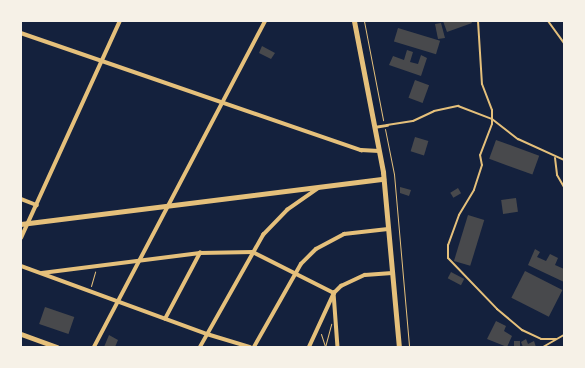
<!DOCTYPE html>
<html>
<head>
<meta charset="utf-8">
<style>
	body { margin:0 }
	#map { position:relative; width:585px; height:368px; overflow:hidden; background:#14213d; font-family:"Open Sans",sans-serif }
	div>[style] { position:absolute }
	.building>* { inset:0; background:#48494c; transform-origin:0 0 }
	.path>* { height:1px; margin:-0.5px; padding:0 0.5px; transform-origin:0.5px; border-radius:0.5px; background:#e5c07b }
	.service>* { height:2px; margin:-1px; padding:0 1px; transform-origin:1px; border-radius:1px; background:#e5c07b }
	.pedestrian>* { height:2.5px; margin:-1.25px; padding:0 1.25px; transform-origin:1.25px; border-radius:1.25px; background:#e5c07b }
	.minor>* { height:3.5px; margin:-1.75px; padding:0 1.75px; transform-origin:1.75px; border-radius:1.75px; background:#e5c07b }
	.tertiary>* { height:4.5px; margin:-2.25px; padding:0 2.25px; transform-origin:2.25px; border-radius:2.25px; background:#e5c07b }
	.secondary>* { height:5px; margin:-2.5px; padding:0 2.5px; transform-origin:2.5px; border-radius:2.5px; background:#e5c07b }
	span { translate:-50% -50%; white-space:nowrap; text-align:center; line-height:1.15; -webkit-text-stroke:3px #f6f1e7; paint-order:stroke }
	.frame { position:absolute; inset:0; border:22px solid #f6f1e7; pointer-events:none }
</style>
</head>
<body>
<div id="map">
	<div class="building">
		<i style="clip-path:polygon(443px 21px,471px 21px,472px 23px,447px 32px)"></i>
		<i style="clip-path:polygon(441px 23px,445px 38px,438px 39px,435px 24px)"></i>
		<i style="left:398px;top:28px;width:44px;height:14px;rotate:17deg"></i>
		<i style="clip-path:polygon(262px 46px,275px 53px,271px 59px,259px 53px)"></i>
		<i style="clip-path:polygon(407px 50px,413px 52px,410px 62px,418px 64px,421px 55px,427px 58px,421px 76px,389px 65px,393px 56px,404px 60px)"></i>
		<i style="left:415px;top:80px;width:15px;height:19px;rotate:20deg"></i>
		<i style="left:415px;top:137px;width:14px;height:15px;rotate:17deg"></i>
		<i style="left:496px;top:140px;width:46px;height:20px;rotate:20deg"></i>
		<i style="clip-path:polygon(400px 187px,411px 190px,409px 196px,400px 193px)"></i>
		<i style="left:458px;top:188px;width:6px;height:9px;rotate:59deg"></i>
		<i style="left:516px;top:198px;width:14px;height:15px;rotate:82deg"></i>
		<i style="left:468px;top:215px;width:17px;height:48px;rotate:17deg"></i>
		<i style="clip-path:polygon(535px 249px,540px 252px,537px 257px,546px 261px,550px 254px,558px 258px,555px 265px,564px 269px,564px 282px,528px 265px)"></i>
		<i style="left:525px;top:271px;width:42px;height:30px;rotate:27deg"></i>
		<i style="left:451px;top:272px;width:15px;height:7px;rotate:28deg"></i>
		<i style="left:45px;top:307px;width:31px;height:18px;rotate:19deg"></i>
		<i style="clip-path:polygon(496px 321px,506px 326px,504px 331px,512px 336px,507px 347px,487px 339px)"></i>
		<i style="clip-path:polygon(109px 335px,118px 340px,115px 347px,104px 347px)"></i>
		<i style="clip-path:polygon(526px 339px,528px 344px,534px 341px,536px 347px,523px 347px,521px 342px)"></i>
		<i style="left:514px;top:341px;width:6px;height:6px"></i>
	</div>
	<div class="path">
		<i style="left:364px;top:21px;width:101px;rotate:79.1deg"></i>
		<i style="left:385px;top:129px;width:46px;rotate:78.7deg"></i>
		<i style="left:394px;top:174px;width:174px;rotate:85deg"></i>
		<i style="left:91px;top:286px;width:15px;rotate:-74deg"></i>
		<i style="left:321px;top:334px;width:13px;rotate:72deg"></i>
		<i style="left:325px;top:347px;width:24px;rotate:-75deg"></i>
	</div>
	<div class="service">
		<i style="left:478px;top:21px;width:63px;rotate:86.4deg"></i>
		<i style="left:482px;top:84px;width:28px;rotate:69deg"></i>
		<i style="left:492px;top:110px;width:14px;rotate:90deg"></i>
		<i style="left:492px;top:124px;width:33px;rotate:111deg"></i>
		<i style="left:480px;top:155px;width:10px;rotate:79deg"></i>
		<i style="left:482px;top:165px;width:26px;rotate:108deg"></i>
		<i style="left:474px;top:190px;width:29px;rotate:121deg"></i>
		<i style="left:459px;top:215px;width:32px;rotate:110deg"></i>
		<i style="left:448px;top:245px;width:13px;rotate:90deg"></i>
		<i style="left:448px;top:258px;width:71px;rotate:46.1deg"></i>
		<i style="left:497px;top:309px;width:33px;rotate:40deg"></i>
		<i style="left:522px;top:330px;width:21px;rotate:25deg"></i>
		<i style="left:541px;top:339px;width:15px"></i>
		<i style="left:548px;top:21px;width:27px;rotate:54deg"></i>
		<i style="left:387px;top:125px;width:26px;rotate:-9deg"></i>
		<i style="left:413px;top:121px;width:23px;rotate:-25deg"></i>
		<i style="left:434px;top:111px;width:25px;rotate:-12deg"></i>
		<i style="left:458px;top:106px;width:36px;rotate:21deg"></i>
		<i style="left:492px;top:119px;width:33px;rotate:38deg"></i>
		<i style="left:518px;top:139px;width:51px;rotate:24.5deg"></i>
		<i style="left:555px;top:158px;width:17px;rotate:83deg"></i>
		<i style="left:557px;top:175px;width:14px;rotate:60deg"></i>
		<i style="left:543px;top:347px;width:24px;rotate:-30deg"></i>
	</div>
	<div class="pedestrian">
		<i style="left:374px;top:127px;width:13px;rotate:-9deg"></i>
	</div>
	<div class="minor">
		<i style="left:21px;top:33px;width:360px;rotate:19deg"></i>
		<i style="left:361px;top:150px;width:18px;rotate:3deg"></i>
		<i style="left:21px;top:199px;width:17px;rotate:21deg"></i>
		<i style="left:21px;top:238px;width:239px;rotate:-65.5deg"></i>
		<i style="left:21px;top:266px;width:198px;rotate:20.1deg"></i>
		<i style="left:207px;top:334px;width:45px;rotate:16.8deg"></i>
		<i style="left:42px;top:273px;width:159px;rotate:-7.2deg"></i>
		<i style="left:200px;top:253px;width:53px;rotate:-1.1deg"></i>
		<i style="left:253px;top:252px;width:91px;rotate:26.8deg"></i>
		<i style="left:334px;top:293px;width:54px;rotate:85.8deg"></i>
		<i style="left:165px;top:319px;width:75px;rotate:-62.1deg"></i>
		<i style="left:94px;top:347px;width:368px;rotate:-62.3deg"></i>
		<i style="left:200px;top:347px;width:129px;rotate:-60.6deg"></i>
		<i style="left:263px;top:235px;width:35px;rotate:-46deg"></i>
		<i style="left:287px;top:210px;width:38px;rotate:-35deg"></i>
		<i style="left:254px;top:347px;width:95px;rotate:-60.5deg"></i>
		<i style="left:301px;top:264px;width:21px;rotate:-45deg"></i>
		<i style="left:316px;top:249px;width:32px;rotate:-28deg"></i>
		<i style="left:344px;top:234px;width:44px;rotate:-6.5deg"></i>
		<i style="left:309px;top:347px;width:60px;rotate:-65.2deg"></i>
		<i style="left:334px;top:293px;width:10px;rotate:-45deg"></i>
		<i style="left:341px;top:286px;width:26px;rotate:-25deg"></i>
		<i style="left:365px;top:275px;width:27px;rotate:-4deg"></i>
	</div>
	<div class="tertiary">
		<i style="left:21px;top:224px;width:365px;rotate:-7.1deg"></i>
	</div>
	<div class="secondary">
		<i style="left:354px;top:21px;width:154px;rotate:79.1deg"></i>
		<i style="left:383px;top:172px;width:176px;rotate:84.8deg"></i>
		<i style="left:21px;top:334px;width:38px;rotate:20deg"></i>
	</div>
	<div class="frame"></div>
</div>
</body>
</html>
